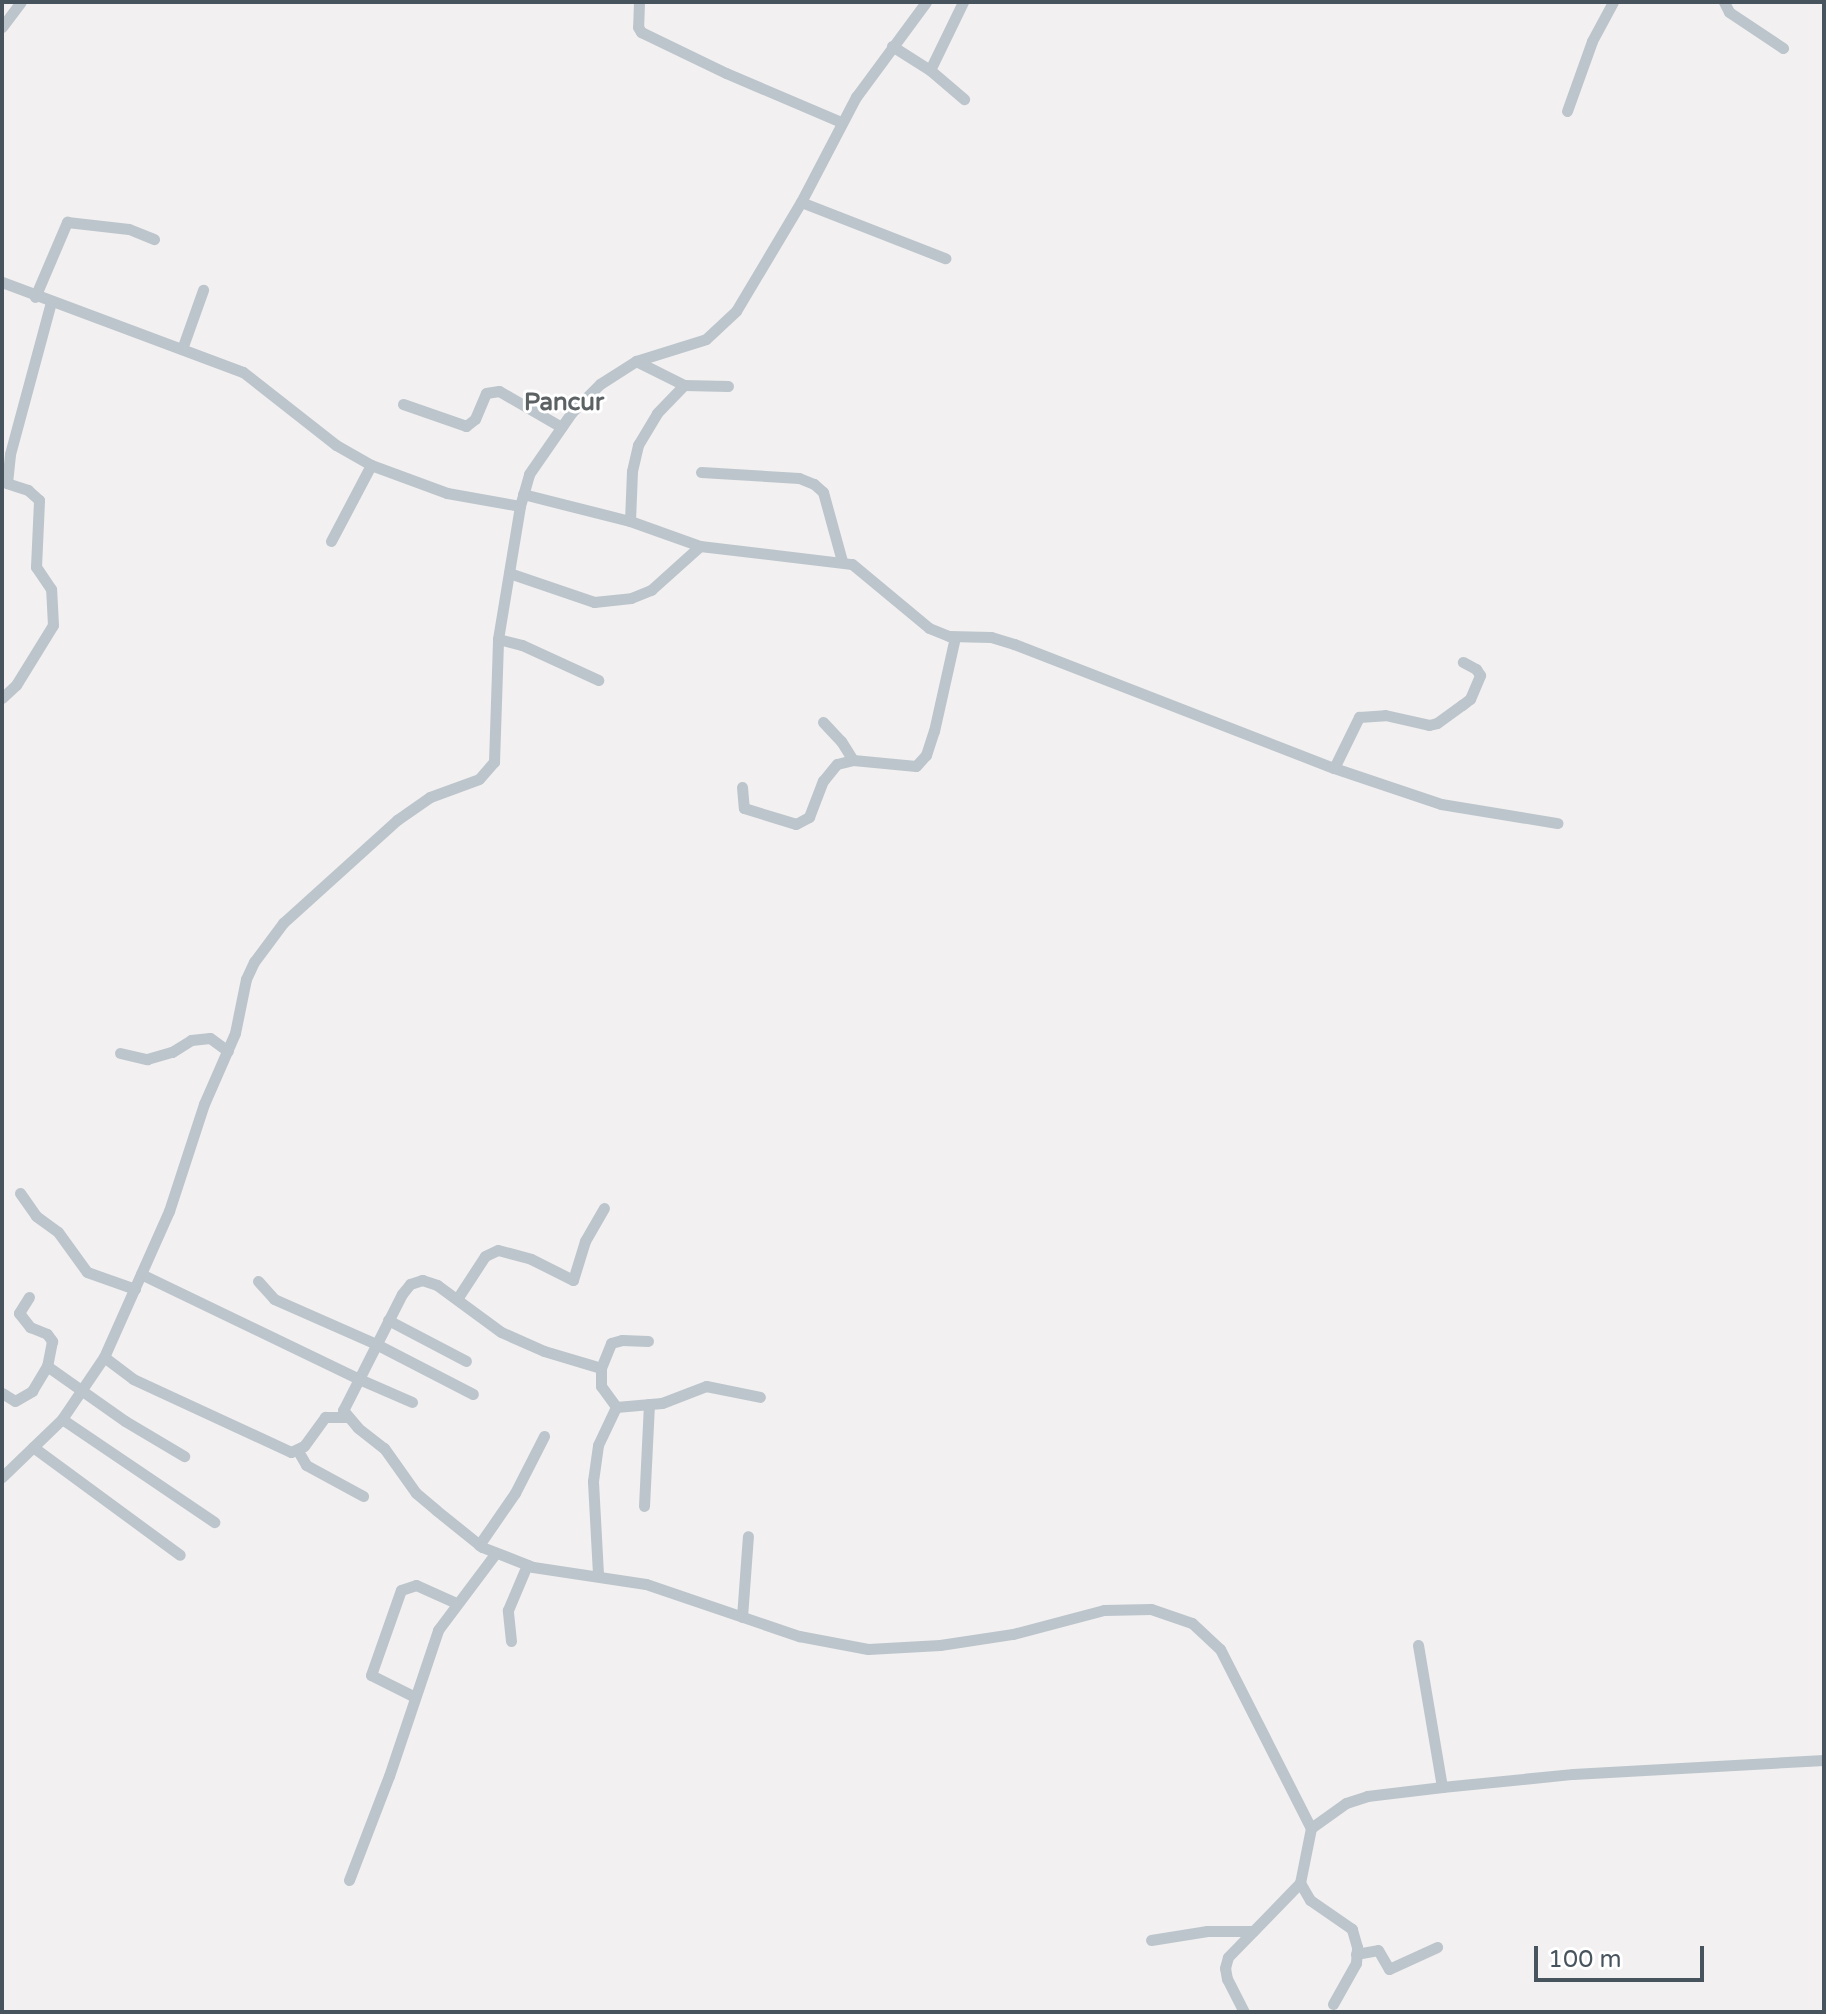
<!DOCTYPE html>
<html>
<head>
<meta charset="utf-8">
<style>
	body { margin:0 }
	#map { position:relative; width:1826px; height:2014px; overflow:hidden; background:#f2f0f0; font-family:"Varela Round",sans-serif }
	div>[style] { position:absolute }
	.street>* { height:11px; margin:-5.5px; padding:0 5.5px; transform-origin:5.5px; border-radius:5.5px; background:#bcc5cc }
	span { translate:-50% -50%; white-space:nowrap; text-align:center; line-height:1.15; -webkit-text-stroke:6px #fff; paint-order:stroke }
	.quarter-label { font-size:24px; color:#5c6164; font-weight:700 }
	.frame { position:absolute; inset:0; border:4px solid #48545d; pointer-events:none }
	.scale { position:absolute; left:1534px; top:1946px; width:170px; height:36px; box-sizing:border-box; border:4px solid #48545d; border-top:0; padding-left:10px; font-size:24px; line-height:28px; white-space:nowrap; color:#48545d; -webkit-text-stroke:6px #fff; paint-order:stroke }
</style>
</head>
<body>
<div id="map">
	<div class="street">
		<i style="left:639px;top:2px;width:25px;rotate:92deg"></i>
		<i style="left:638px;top:27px;width:6px;rotate:59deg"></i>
		<i style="left:641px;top:32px;width:94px;rotate:25.8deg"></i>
		<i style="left:726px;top:73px;width:125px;rotate:23.1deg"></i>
		<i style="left:1724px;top:2px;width:11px;rotate:63deg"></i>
		<i style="left:1729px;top:12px;width:65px;rotate:33.7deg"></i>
		<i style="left:2px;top:27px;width:31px;rotate:-53deg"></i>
		<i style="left:892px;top:46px;width:45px;rotate:32.3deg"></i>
		<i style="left:930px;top:70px;width:76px;rotate:-64.1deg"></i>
		<i style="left:930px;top:70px;width:45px;rotate:40.5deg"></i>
		<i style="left:1567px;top:111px;width:74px;rotate:-70.3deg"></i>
		<i style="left:1592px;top:41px;width:44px;rotate:-61.7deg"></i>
		<i style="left:801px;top:202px;width:155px;rotate:21.3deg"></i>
		<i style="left:2px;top:282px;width:257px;rotate:20.5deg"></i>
		<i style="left:243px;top:372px;width:118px;rotate:38.1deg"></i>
		<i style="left:336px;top:445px;width:40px;rotate:29.7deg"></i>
		<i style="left:371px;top:465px;width:81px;rotate:20.2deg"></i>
		<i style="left:447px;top:493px;width:74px;rotate:10.1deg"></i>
		<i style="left:35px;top:297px;width:82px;rotate:-66.9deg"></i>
		<i style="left:67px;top:222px;width:62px;rotate:6.4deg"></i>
		<i style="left:129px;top:229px;width:27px;rotate:22deg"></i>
		<i style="left:182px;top:349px;width:63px;rotate:-70.4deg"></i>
		<i style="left:636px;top:361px;width:54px;rotate:26.6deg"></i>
		<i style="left:684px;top:385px;width:44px;rotate:1.3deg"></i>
		<i style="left:403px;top:404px;width:67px;rotate:19.2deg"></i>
		<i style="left:466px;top:426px;width:11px;rotate:-38deg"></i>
		<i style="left:475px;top:419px;width:28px;rotate:-67deg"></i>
		<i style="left:486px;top:393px;width:13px;rotate:-9deg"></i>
		<i style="left:499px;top:391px;width:72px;rotate:30.1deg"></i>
		<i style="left:701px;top:472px;width:98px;rotate:3.5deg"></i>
		<i style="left:799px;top:478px;width:16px;rotate:22deg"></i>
		<i style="left:814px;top:484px;width:12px;rotate:42deg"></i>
		<i style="left:823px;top:492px;width:72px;rotate:74.6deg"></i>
		<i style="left:523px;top:494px;width:110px;rotate:14.2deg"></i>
		<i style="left:630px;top:521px;width:74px;rotate:19.7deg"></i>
		<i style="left:700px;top:546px;width:153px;rotate:6.8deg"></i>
		<i style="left:852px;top:564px;width:100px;rotate:39.7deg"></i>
		<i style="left:929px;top:628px;width:22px;rotate:22deg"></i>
		<i style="left:949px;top:636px;width:42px;rotate:1.4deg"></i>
		<i style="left:991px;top:637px;width:24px;rotate:17deg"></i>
		<i style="left:1014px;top:644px;width:343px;rotate:21.2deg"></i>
		<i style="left:1334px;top:768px;width:113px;rotate:18.6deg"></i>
		<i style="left:1441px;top:804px;width:118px;rotate:9.3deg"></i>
		<i style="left:630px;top:521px;width:50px;rotate:-87.7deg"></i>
		<i style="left:632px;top:471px;width:27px;rotate:-77deg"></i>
		<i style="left:638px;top:445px;width:37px;rotate:-59deg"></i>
		<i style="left:657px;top:413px;width:39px;rotate:-46deg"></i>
		<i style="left:331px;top:541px;width:86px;rotate:-62.2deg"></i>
		<i style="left:509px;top:573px;width:90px;rotate:18.8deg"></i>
		<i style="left:594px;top:602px;width:37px;rotate:-6deg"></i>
		<i style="left:631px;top:598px;width:22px;rotate:-22deg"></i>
		<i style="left:651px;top:590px;width:66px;rotate:-41.9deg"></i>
		<i style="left:498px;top:639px;width:25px;rotate:14deg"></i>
		<i style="left:522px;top:645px;width:84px;rotate:24.7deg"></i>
		<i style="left:2px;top:698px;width:19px;rotate:-43deg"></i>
		<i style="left:16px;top:685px;width:70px;rotate:-58.3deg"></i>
		<i style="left:53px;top:625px;width:36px;rotate:-93deg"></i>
		<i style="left:51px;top:589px;width:27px;rotate:-124deg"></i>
		<i style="left:36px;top:567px;width:67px;rotate:-87.4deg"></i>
		<i style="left:39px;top:500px;width:15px;rotate:-138deg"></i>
		<i style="left:28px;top:490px;width:22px;rotate:-162deg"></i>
		<i style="left:7px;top:483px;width:29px;rotate:-84deg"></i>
		<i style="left:10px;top:454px;width:157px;rotate:-74.9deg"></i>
		<i style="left:823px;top:722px;width:26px;rotate:47deg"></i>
		<i style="left:841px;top:741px;width:22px;rotate:58deg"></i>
		<i style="left:1334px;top:768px;width:57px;rotate:-63.9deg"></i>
		<i style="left:1359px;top:717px;width:26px;rotate:-4deg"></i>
		<i style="left:1385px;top:715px;width:45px;rotate:12.8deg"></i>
		<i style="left:1429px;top:725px;width:8px;rotate:-14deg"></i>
		<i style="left:1437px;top:723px;width:31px;rotate:-36deg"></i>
		<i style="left:1462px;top:705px;width:10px;rotate:-37deg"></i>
		<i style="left:1470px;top:699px;width:26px;rotate:-67deg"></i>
		<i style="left:1480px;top:675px;width:7px;rotate:-124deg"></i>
		<i style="left:1476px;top:669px;width:15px;rotate:-152deg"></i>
		<i style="left:742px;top:787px;width:21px;rotate:85deg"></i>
		<i style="left:744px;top:808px;width:54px;rotate:17.1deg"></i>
		<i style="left:796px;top:824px;width:15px;rotate:-28deg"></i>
		<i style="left:809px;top:817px;width:39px;rotate:-69deg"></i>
		<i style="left:823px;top:781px;width:22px;rotate:-51deg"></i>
		<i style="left:837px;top:764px;width:16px;rotate:-14deg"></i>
		<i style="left:853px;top:760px;width:63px;rotate:5.4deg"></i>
		<i style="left:916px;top:766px;width:15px;rotate:-48deg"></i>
		<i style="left:926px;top:755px;width:25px;rotate:-72deg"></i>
		<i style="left:934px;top:731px;width:96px;rotate:-77.4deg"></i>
		<i style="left:120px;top:1053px;width:28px;rotate:13deg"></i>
		<i style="left:147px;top:1059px;width:26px;rotate:-16deg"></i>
		<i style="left:172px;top:1052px;width:22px;rotate:-32deg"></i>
		<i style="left:191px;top:1040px;width:19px;rotate:-6deg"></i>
		<i style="left:210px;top:1038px;width:22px;rotate:36deg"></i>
		<i style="left:20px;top:1193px;width:28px;rotate:55deg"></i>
		<i style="left:36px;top:1216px;width:27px;rotate:36deg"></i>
		<i style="left:58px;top:1232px;width:49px;rotate:54.1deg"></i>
		<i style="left:87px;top:1272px;width:51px;rotate:19.5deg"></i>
		<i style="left:141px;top:1274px;width:242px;rotate:25.7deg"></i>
		<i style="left:359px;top:1379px;width:95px;rotate:-63.2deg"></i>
		<i style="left:402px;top:1294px;width:13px;rotate:-51deg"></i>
		<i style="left:410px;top:1284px;width:13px;rotate:-18deg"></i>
		<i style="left:422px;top:1280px;width:16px;rotate:18deg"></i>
		<i style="left:437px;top:1285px;width:79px;rotate:36.3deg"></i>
		<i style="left:501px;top:1332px;width:47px;rotate:23.8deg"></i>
		<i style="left:544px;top:1351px;width:59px;rotate:16.6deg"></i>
		<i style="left:601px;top:1368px;width:18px;rotate:90deg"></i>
		<i style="left:601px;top:1386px;width:26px;rotate:54deg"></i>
		<i style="left:616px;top:1407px;width:46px;rotate:-5deg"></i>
		<i style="left:662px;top:1403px;width:47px;rotate:-21.1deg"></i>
		<i style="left:706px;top:1386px;width:55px;rotate:11.5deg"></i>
		<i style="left:258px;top:1281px;width:24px;rotate:48deg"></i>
		<i style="left:274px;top:1299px;width:111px;rotate:23.8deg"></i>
		<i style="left:376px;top:1344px;width:109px;rotate:27.3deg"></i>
		<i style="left:29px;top:1297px;width:19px;rotate:122deg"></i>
		<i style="left:19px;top:1313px;width:18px;rotate:52deg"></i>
		<i style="left:30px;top:1327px;width:18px;rotate:22deg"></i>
		<i style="left:47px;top:1334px;width:9px;rotate:54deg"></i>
		<i style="left:52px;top:1341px;width:25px;rotate:101deg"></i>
		<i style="left:47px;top:1366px;width:95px;rotate:35.2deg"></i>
		<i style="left:125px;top:1421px;width:69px;rotate:30.7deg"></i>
		<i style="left:457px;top:1299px;width:51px;rotate:-56.9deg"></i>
		<i style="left:485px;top:1256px;width:14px;rotate:-25deg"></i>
		<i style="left:498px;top:1250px;width:34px;rotate:15deg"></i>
		<i style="left:531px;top:1259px;width:47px;rotate:26.6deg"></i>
		<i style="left:573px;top:1280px;width:41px;rotate:-72.9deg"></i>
		<i style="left:585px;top:1241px;width:38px;rotate:-60deg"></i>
		<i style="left:388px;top:1320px;width:88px;rotate:27.7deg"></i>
		<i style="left:104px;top:1357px;width:36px;rotate:37deg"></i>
		<i style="left:133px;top:1379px;width:174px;rotate:24.8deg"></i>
		<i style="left:291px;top:1452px;width:14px;rotate:-25deg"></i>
		<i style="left:304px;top:1446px;width:36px;rotate:-54deg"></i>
		<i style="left:325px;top:1417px;width:22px"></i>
		<i style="left:601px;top:1368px;width:27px;rotate:-68deg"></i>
		<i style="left:611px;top:1343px;width:11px;rotate:-15deg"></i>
		<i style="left:622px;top:1340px;width:26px;rotate:2deg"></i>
		<i style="left:2px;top:1393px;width:15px;rotate:32deg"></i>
		<i style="left:15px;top:1401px;width:20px;rotate:-30deg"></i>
		<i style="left:32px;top:1391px;width:29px;rotate:-59deg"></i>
		<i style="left:412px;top:1402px;width:58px;rotate:-156.5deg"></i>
		<i style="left:359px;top:1379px;width:35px;rotate:117deg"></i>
		<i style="left:343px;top:1410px;width:23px;rotate:50deg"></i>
		<i style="left:358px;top:1428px;width:33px;rotate:38deg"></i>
		<i style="left:384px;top:1448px;width:55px;rotate:54.6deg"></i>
		<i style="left:416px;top:1493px;width:26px;rotate:40deg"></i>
		<i style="left:436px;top:1510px;width:59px;rotate:38.8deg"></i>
		<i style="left:482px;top:1547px;width:55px;rotate:21.4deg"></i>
		<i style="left:533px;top:1567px;width:114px;rotate:8.6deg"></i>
		<i style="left:646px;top:1584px;width:162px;rotate:18.8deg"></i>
		<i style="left:799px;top:1636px;width:70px;rotate:10.7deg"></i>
		<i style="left:868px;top:1649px;width:72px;rotate:-3.2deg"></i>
		<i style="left:940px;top:1645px;width:74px;rotate:-8.6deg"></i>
		<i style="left:1013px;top:1634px;width:94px;rotate:-14.8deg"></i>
		<i style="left:1104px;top:1610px;width:47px;rotate:-1.2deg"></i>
		<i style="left:1151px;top:1609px;width:43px;rotate:18.9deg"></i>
		<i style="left:1192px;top:1623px;width:38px;rotate:43deg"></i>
		<i style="left:1220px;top:1649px;width:201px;rotate:63.1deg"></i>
		<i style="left:62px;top:1419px;width:184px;rotate:34.1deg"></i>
		<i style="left:33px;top:1447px;width:182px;rotate:36.3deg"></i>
		<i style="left:298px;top:1451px;width:16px;rotate:60deg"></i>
		<i style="left:306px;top:1465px;width:65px;rotate:28.5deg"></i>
		<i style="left:2px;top:1477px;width:83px;rotate:-44deg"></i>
		<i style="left:62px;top:1419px;width:75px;rotate:-55.9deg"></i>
		<i style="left:104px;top:1357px;width:160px;rotate:-66deg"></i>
		<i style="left:169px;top:1211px;width:113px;rotate:-71.9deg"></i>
		<i style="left:204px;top:1104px;width:77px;rotate:-66.4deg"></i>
		<i style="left:235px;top:1033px;width:55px;rotate:-78.5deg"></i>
		<i style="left:246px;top:979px;width:19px;rotate:-65deg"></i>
		<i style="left:254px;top:962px;width:49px;rotate:-53.4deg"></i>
		<i style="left:283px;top:923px;width:154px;rotate:-42.1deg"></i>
		<i style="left:397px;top:820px;width:40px;rotate:-34.9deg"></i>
		<i style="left:430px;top:797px;width:52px;rotate:-20.2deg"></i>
		<i style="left:479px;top:779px;width:23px;rotate:-49deg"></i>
		<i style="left:494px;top:762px;width:123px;rotate:-88.1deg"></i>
		<i style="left:498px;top:639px;width:135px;rotate:-80.6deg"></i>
		<i style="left:520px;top:506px;width:33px;rotate:-74deg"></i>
		<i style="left:529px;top:474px;width:75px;rotate:-55.3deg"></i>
		<i style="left:572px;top:412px;width:40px;rotate:-45deg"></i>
		<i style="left:600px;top:384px;width:43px;rotate:-32.6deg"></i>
		<i style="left:636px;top:361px;width:73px;rotate:-17.4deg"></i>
		<i style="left:706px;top:339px;width:41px;rotate:-43deg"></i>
		<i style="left:736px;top:311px;width:127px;rotate:-59.2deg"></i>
		<i style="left:801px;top:202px;width:119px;rotate:-62.4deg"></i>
		<i style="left:856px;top:97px;width:118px;rotate:-53.6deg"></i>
		<i style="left:644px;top:1506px;width:102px;rotate:-87.2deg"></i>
		<i style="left:479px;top:1545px;width:63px;rotate:-55.3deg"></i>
		<i style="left:515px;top:1493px;width:64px;rotate:-63deg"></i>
		<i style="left:598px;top:1574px;width:93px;rotate:-93.1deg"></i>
		<i style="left:593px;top:1481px;width:36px;rotate:-82deg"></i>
		<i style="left:598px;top:1445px;width:42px;rotate:-64.7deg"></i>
		<i style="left:742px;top:1617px;width:81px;rotate:-85.8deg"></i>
		<i style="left:511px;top:1641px;width:31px;rotate:-96deg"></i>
		<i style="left:508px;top:1610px;width:49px;rotate:-67.1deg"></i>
		<i style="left:1418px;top:1645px;width:144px;rotate:80.4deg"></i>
		<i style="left:415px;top:1697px;width:49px;rotate:-153.4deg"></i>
		<i style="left:371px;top:1675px;width:90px;rotate:-70.6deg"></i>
		<i style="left:401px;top:1590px;width:16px;rotate:-18deg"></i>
		<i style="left:416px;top:1585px;width:44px;rotate:24.2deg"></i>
		<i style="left:349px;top:1880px;width:111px;rotate:-69deg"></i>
		<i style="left:389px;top:1776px;width:154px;rotate:-71.4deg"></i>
		<i style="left:438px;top:1630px;width:95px;rotate:-53.1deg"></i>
		<i style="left:1151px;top:1940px;width:57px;rotate:-9.1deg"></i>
		<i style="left:1207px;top:1931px;width:46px"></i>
		<i style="left:1356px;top:1954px;width:22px;rotate:-10deg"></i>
		<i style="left:1378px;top:1950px;width:22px;rotate:60deg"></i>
		<i style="left:1389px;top:1969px;width:53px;rotate:-24.6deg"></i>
		<i style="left:1333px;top:2004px;width:47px;rotate:-60.7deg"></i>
		<i style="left:1356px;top:1963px;width:16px;rotate:-86deg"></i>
		<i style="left:1357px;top:1947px;width:19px;rotate:-106deg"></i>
		<i style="left:1352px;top:1929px;width:51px;rotate:-145.4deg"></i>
		<i style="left:1310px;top:1900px;width:20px;rotate:-120deg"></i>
		<i style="left:1300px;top:1883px;width:56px;rotate:-78.7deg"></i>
		<i style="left:1311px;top:1828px;width:43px;rotate:-35.5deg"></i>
		<i style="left:1346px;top:1803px;width:22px;rotate:-18deg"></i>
		<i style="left:1367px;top:1796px;width:76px;rotate:-6.8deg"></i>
		<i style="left:1442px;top:1787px;width:132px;rotate:-5.7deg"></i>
		<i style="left:1573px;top:1774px;width:251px;rotate:-3.2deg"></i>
		<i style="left:1244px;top:2012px;width:37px;rotate:-117deg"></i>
		<i style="left:1227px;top:1979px;width:11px;rotate:-100deg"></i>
		<i style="left:1225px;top:1968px;width:11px;rotate:-75deg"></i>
		<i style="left:1228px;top:1957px;width:103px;rotate:-45.8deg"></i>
	</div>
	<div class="quarter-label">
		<span style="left:564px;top:403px">Pancur</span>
	</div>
	<div class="frame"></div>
	<div class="scale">100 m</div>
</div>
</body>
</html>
